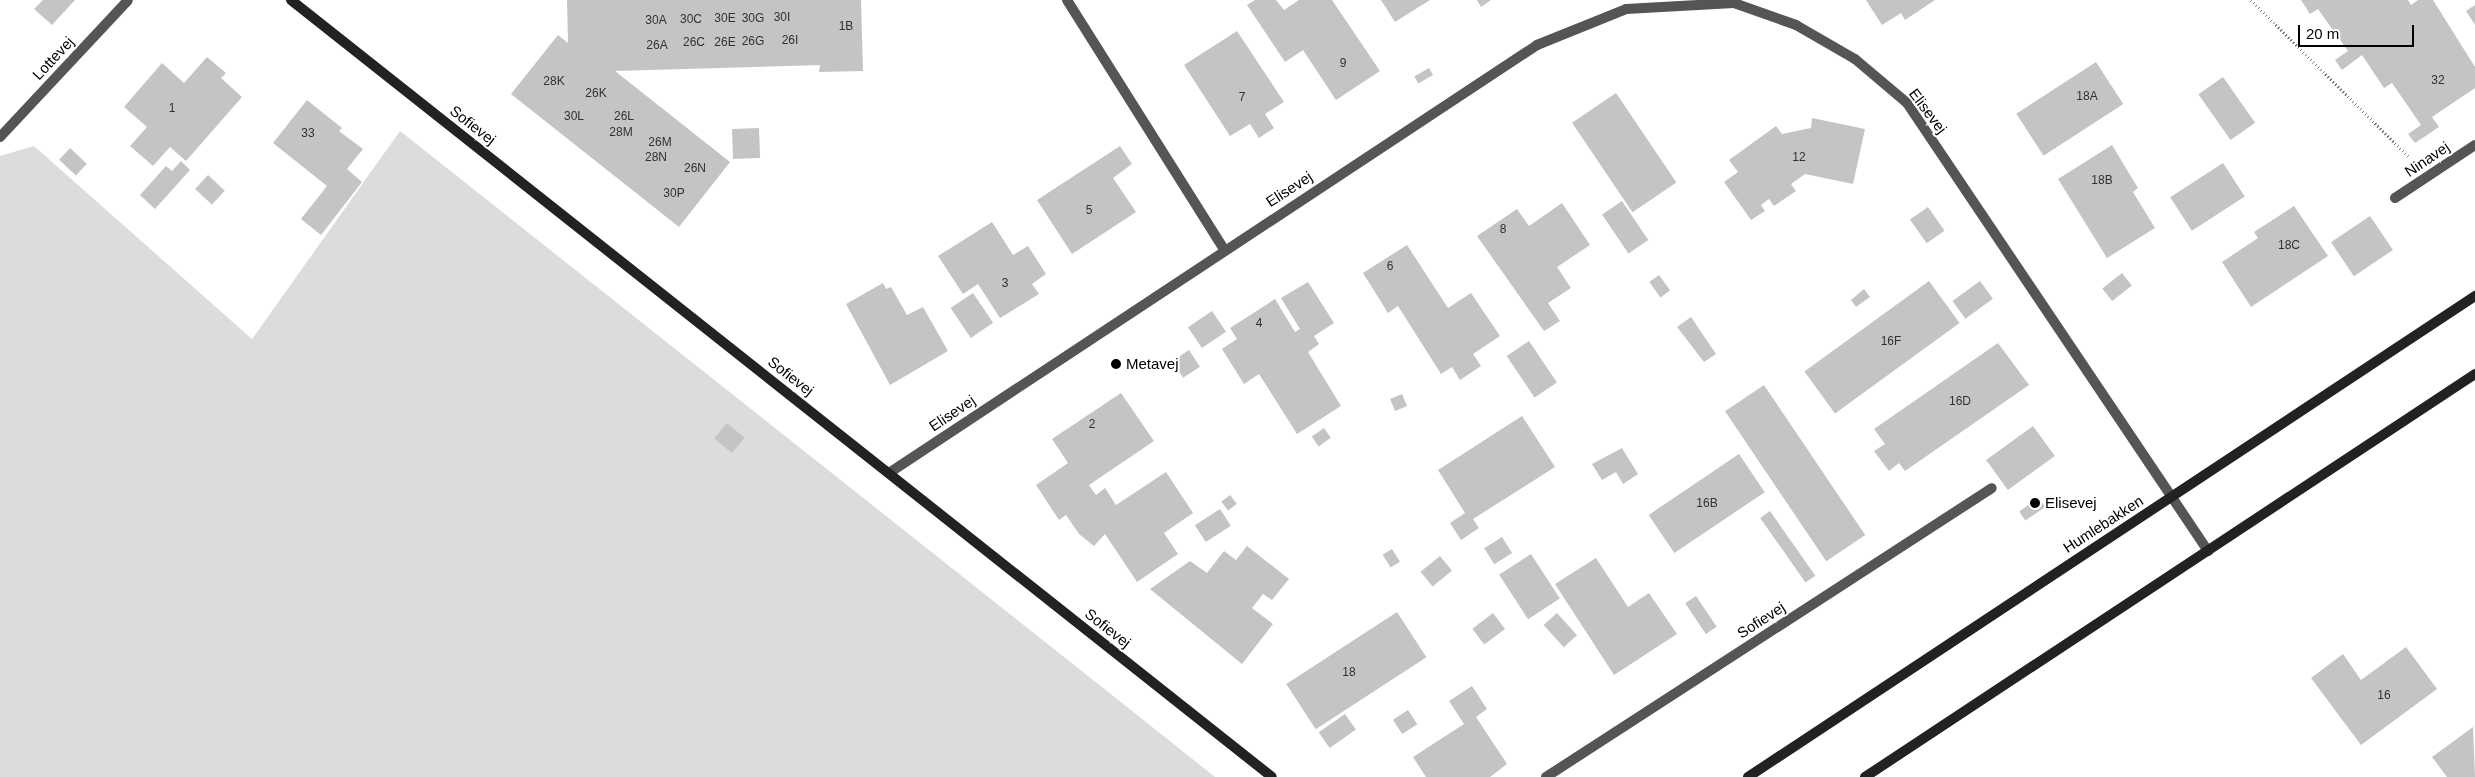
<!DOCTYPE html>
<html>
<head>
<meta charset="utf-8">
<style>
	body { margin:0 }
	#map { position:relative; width:2475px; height:777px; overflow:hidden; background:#fff; font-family:Helvetica,sans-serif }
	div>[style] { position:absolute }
	.green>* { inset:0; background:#dcdcdc }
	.building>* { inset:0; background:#c4c4c4; transform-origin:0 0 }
	.path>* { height:3px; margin-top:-1.5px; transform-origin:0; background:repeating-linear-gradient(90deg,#777 0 1px,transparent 0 3.5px) }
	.street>* { height:10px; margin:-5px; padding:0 5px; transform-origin:5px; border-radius:5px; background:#555 }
	.secondary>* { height:10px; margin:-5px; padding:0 5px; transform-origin:5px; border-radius:5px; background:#222 }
	.dots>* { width:14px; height:14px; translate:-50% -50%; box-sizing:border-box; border:2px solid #fff; border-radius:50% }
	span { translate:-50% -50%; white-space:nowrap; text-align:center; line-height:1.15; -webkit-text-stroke:4px #fff; paint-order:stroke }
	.number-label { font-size:12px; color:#313131 }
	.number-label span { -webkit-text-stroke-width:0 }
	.street-label { font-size:15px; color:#000 }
	.poi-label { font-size:15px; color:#000 }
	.left { translate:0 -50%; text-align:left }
	.scale { position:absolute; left:2298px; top:25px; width:116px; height:22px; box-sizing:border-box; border:2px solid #000; border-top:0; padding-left:6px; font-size:15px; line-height:18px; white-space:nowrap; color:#000; -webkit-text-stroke:4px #fff; paint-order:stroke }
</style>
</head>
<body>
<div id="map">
	<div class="green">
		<i style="clip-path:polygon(400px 131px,1102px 687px,1215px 777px,0 777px,0 156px,34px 146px,252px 339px)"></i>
	</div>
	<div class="building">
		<i style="clip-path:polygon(43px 0,75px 0,52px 25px,34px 9px)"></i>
		<i style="clip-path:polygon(567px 0,861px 0,863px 71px,819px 72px,820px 65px,615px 71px,730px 162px,679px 227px,511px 94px,558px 35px,568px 43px)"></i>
		<i style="clip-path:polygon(1255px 0,1276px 0,1284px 10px,1299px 0,1332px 0,1380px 71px,1336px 100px,1303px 50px,1285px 62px,1247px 5px)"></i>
		<i style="clip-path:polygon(1381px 0,1430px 0,1395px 22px)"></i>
		<i style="clip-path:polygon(1477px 0,1491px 0,1481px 7px)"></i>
		<i style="clip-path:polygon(1866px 0,1935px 0,1905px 20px,1901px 13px,1882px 25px)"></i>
		<i style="clip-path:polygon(2301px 0,2408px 0,2411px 5px,2418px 0,2433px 0,2475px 67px,2475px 88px,2432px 117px,2439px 127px,2415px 143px,2408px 134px,2421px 125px,2392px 83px,2384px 88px,2362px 55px,2342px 70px,2335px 60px,2348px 51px,2318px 9px,2310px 14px)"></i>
		<i style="clip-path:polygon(2475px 5px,2475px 25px,2466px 11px)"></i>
		<i style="clip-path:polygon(1237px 31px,1284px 102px,1265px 114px,1274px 128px,1259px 138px,1250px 124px,1230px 136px,1184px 65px)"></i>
		<i style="clip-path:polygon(207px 57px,226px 73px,221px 78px,242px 97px,186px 161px,170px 147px,153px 166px,130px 146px,147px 127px,124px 107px,162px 63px,184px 83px)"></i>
		<i style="left:2096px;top:62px;width:50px;height:95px;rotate:57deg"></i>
		<i style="left:1429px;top:68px;width:8px;height:17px;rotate:60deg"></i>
		<i style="left:2223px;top:77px;width:56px;height:30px;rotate:55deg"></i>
		<i style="left:1616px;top:93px;width:108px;height:53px;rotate:56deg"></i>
		<i style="clip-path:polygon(307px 100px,342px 128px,339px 131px,363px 149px,347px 169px,362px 182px,321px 235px,301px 219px,327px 186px,273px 143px)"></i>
		<i style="clip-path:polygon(1812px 118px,1865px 129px,1853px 184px,1805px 174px,1791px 184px,1796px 191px,1774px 206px,1769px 199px,1761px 205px,1765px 211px,1751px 220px,1724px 182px,1738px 172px,1729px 160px,1776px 126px,1782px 134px,1811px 128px)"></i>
		<i style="left:759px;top:128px;width:30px;height:27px;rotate:88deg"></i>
		<i style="clip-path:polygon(2112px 145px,2138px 188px,2133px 192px,2155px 228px,2107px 258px,2058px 179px)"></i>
		<i style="clip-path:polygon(1120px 146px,1132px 164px,1113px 178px,1136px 212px,1072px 254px,1037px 200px)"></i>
		<i style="left:70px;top:148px;width:23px;height:16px;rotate:43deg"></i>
		<i style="clip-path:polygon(181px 161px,190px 170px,155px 209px,140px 195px,166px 166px,172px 171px)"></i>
		<i style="left:2223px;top:163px;width:40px;height:63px;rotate:57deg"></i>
		<i style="left:208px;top:175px;width:23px;height:19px;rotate:43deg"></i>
		<i style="left:1622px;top:201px;width:47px;height:24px;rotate:56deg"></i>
		<i style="clip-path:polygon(1562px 203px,1590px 245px,1557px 267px,1571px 288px,1548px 303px,1560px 321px,1544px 331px,1477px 236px,1517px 209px,1529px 226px)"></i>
		<i style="clip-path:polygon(2294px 206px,2328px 256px,2251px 307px,2222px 262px,2258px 238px,2254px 232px)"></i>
		<i style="left:1928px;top:207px;width:29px;height:22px;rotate:55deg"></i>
		<i style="left:2370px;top:216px;width:41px;height:47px;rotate:56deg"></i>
		<i style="clip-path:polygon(992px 222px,1013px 255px,1028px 246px,1046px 274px,1032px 284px,1039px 294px,1000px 318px,978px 284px,963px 294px,938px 256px)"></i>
		<i style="clip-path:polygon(1407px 245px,1448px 308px,1471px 293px,1500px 336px,1473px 354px,1481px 366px,1460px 380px,1452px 367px,1441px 374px,1398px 306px,1388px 313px,1363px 273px)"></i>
		<i style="left:2122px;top:273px;width:16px;height:25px;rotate:52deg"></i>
		<i style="left:1659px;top:275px;width:19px;height:12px;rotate:54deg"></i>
		<i style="left:1929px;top:281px;width:52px;height:154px;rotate:54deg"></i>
		<i style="left:1980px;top:281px;width:22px;height:34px;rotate:54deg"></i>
		<i style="clip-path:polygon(1308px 282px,1334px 323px,1314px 336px,1319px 344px,1308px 352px,1341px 406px,1297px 434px,1259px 374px,1244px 384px,1222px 349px,1237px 339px,1230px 328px,1275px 299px,1295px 332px,1300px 329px,1281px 298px)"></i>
		<i style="clip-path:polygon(883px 283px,886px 289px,891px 287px,907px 315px,923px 307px,948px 351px,890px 385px,846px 304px)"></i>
		<i style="clip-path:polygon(1864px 289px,1870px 297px,1856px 307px,1851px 300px)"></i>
		<i style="left:973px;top:293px;width:36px;height:27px;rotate:56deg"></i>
		<i style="left:1212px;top:311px;width:25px;height:29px;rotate:56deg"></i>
		<i style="clip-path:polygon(1691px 317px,1716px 354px,1704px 362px,1677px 327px)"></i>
		<i style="left:1529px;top:341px;width:50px;height:27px;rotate:56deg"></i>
		<i style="clip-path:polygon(1998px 343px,2029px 385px,1905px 471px,1899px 463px,1889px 471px,1874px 451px,1885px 444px,1874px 429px)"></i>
		<i style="left:1189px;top:350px;width:20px;height:20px;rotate:57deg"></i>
		<i style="left:1764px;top:385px;width:181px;height:47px;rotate:56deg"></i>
		<i style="clip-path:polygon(1121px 393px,1154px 441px,1089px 485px,1096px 495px,1105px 488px,1116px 505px,1166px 472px,1193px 513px,1164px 533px,1178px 554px,1137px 582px,1105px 534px,1094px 546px,1079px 534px,1066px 515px,1059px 520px,1036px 485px,1068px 463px,1052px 439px)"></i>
		<i style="left:1402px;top:394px;width:13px;height:13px;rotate:67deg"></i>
		<i style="clip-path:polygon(1522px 416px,1555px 467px,1473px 519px,1479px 528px,1461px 540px,1450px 523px,1465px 513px,1438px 470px)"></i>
		<i style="left:727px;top:423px;width:23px;height:20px;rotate:40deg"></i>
		<i style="left:2033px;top:426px;width:37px;height:58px;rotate:54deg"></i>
		<i style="left:1324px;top:428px;width:12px;height:15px;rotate:55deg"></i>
		<i style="clip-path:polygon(1622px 448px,1638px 474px,1623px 484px,1616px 472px,1602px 480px,1592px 464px)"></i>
		<i style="left:1739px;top:454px;width:46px;height:109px;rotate:56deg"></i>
		<i style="left:1230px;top:495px;width:11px;height:11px;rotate:52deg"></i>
		<i style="left:2039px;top:498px;width:11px;height:24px;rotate:56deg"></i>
		<i style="left:1220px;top:509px;width:20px;height:30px;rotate:57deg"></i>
		<i style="left:1770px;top:511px;width:79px;height:12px;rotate:55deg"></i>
		<i style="left:1502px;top:537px;width:19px;height:21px;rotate:58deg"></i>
		<i style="clip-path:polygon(1247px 546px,1289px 579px,1272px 600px,1263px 594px,1252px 608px,1273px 624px,1242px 664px,1150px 589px,1190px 561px,1207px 573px,1224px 551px,1236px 560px)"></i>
		<i style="left:1392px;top:549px;width:15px;height:11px;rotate:58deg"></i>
		<i style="left:1531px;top:554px;width:53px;height:38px;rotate:57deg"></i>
		<i style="left:1440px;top:556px;width:19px;height:25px;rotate:51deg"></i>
		<i style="clip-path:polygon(1596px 558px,1628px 607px,1649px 593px,1677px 634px,1614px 675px,1555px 584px)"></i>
		<i style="left:1696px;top:596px;width:37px;height:13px;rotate:56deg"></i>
		<i style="left:1397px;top:612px;width:54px;height:132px;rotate:57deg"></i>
		<i style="left:1493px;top:613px;width:20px;height:26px;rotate:53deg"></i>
		<i style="left:1557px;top:613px;width:30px;height:18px;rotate:48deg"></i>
		<i style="clip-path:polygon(2406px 647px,2437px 689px,2361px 745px,2311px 678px,2343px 654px,2361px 680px)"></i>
		<i style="clip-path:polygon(1472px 686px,1487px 709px,1476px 717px,1507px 764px,1490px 777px,1426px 777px,1413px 757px,1464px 724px,1449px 701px)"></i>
		<i style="left:1408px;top:710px;width:17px;height:18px;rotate:57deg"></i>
		<i style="left:1345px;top:714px;width:19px;height:32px;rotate:55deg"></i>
		<i style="clip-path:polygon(2473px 727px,2475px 777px,2447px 777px,2432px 757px)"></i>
	</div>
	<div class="path">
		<i style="left:2251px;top:0;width:224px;rotate:44.8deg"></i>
	</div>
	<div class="street">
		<i style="left:1067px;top:0;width:294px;rotate:57.8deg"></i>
		<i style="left:0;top:137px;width:187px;rotate:-46.9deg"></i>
		<i style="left:2395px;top:198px;width:96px;rotate:-33.5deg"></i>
		<i style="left:889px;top:473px;width:777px;rotate:-33.44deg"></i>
		<i style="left:1537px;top:45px;width:96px;rotate:-22deg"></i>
		<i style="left:1626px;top:9px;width:108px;rotate:-3.2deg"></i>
		<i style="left:1734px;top:3px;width:66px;rotate:19.5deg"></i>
		<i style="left:1796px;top:25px;width:68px;rotate:30deg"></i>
		<i style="left:1855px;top:59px;width:68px;rotate:40.2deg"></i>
		<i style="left:1907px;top:103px;width:540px;rotate:56.1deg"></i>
		<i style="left:1546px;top:777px;width:531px;rotate:-32.94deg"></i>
	</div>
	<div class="secondary">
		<i style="left:291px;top:0;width:1251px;rotate:38.38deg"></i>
		<i style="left:1748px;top:777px;width:872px;rotate:-33.49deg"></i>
		<i style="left:1865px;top:777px;width:731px;rotate:-33.45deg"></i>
	</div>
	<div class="dots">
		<i style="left:1116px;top:364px;background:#000"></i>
		<i style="left:2035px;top:503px;background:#000"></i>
	</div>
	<div class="number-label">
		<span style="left:782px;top:18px">30I</span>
		<span style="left:725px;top:19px">30E</span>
		<span style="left:753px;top:19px">30G</span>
		<span style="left:691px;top:20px">30C</span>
		<span style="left:656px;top:21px">30A</span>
		<span style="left:846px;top:27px">1B</span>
		<span style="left:790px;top:41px">26I</span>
		<span style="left:753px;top:42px">26G</span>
		<span style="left:694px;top:43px">26C</span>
		<span style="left:725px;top:43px">26E</span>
		<span style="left:657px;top:46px">26A</span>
		<span style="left:1343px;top:64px">9</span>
		<span style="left:2438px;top:81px">32</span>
		<span style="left:554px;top:82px">28K</span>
		<span style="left:596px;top:94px">26K</span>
		<span style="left:2087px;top:97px">18A</span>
		<span style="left:1242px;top:98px">7</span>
		<span style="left:172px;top:109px">1</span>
		<span style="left:574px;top:117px">30L</span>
		<span style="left:624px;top:117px">26L</span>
		<span style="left:621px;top:133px">28M</span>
		<span style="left:308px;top:134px">33</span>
		<span style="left:660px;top:143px">26M</span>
		<span style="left:656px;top:158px">28N</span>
		<span style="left:1799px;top:158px">12</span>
		<span style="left:695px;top:169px">26N</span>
		<span style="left:2102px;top:181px">18B</span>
		<span style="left:674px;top:194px">30P</span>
		<span style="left:1089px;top:211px">5</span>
		<span style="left:1503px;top:230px">8</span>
		<span style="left:2289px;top:246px">18C</span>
		<span style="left:1390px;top:267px">6</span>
		<span style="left:1005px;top:284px">3</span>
		<span style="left:1259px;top:324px">4</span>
		<span style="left:1891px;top:342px">16F</span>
		<span style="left:1960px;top:402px">16D</span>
		<span style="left:1092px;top:425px">2</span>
		<span style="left:1707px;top:504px">16B</span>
		<span style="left:1349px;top:673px">18</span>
		<span style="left:2384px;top:696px">16</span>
	</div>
	<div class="street-label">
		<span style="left:53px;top:58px;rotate:-47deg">Lottevej</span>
		<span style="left:1928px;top:111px;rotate:53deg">Elisevej</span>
		<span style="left:473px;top:125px;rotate:38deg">Sofievej</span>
		<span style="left:2427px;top:159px;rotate:-34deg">Ninavej</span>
		<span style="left:1289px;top:189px;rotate:-33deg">Elisevej</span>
		<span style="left:791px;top:376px;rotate:38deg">Sofievej</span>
		<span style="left:952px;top:413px;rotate:-34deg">Elisevej</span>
		<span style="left:2103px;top:524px;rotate:-33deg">Humlebakken</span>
		<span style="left:1761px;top:620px;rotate:-33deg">Sofievej</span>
		<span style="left:1108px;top:628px;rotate:38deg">Sofievej</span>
	</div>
	<div class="poi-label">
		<span class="left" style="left:1126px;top:364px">Metavej</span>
		<span class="left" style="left:2045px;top:503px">Elisevej</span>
	</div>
	<div class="scale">20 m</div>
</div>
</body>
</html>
